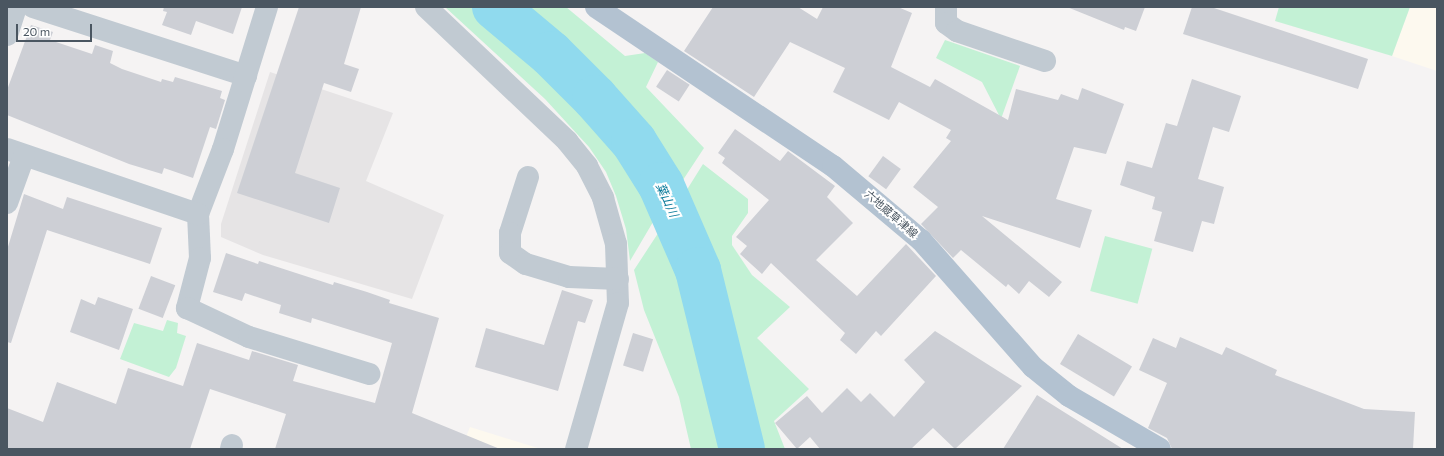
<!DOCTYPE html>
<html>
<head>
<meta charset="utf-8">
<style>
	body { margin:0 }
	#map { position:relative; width:1444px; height:456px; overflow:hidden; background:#f5f3f3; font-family:Commissioner,"Noto Sans JP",sans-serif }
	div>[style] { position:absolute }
	.commercial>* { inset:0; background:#fdf9ef }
	.education>* { inset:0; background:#e6e4e5 }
	.green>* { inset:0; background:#c3f1d5; transform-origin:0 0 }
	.river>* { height:46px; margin:-23px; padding:0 23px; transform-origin:23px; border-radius:23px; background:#90daee }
	.building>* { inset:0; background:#cdcfd5; transform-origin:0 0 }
	.minor>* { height:22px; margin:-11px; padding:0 11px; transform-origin:11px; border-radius:11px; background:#c1cad2 }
	.major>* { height:22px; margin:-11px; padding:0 11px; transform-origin:11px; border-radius:11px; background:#b3c2d1 }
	span { translate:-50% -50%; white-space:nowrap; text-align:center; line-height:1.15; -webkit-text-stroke:4px #fff; paint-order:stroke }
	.street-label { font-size:11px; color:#4a5661 }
	.water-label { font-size:12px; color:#0c7c9b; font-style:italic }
	.frame { position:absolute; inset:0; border:8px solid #4a5661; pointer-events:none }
	.scale { position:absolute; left:16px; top:24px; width:76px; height:18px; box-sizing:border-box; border:2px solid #4a5661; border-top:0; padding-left:5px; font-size:12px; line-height:14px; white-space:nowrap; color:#4a5661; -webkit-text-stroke:3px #fff; paint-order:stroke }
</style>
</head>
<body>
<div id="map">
	<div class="commercial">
		<i style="clip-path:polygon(1410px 7px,1437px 7px,1437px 71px,1392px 56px)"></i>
		<i style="clip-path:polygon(470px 427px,541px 449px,461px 449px)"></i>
	</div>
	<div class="education">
		<i style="clip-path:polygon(270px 72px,393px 113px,366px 181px,444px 215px,412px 299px,263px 255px,221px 237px,221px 224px)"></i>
	</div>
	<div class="green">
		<i style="clip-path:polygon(445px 7px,477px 7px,576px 92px,617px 132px,631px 152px,663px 205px,630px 261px,626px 229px,616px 196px,606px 172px,589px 147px,545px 99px)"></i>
		<i style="clip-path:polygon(524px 7px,566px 7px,625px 56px,645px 53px,658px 62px,646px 87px,704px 148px,679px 186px,592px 66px)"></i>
		<i style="clip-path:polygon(1279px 7px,1410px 7px,1392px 56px,1275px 21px)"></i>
		<i style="clip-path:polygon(945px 40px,1020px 66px,1001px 119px,982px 82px,936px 58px)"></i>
		<i style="clip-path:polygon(703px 164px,748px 199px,748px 213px,732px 236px,732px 245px,752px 275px,790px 307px,757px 338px,809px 389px,774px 421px,785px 449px,755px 449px,722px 302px,704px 240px,683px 196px)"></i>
		<i style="clip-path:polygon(668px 218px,699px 311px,730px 449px,691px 449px,679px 397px,644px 310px,634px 270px)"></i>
		<i style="left:1105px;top:236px;width:49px;height:57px;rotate:15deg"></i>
		<i style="clip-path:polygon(167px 320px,178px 323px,177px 333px,186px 336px,176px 368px,169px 377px,120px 359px,134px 323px,163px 331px)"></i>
	</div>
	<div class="river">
		<i style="left:495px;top:7px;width:73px;rotate:40deg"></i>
		<i style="left:551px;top:54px;width:62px;rotate:45deg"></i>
		<i style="left:595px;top:98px;width:59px;rotate:48.4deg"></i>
		<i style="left:634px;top:142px;width:51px;rotate:57.9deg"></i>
		<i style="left:661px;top:185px;width:93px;rotate:66.5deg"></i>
		<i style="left:698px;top:270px;width:184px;rotate:76.2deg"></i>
	</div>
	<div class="building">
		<i style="clip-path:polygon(164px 7px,242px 7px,233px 34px,196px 21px,191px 35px,162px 25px,167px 12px,163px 11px)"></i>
		<i style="clip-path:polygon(299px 7px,361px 7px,344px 64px,359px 69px,351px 92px,324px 83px,295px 173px,340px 188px,329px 223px,237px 193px)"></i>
		<i style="clip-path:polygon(713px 7px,798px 7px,817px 19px,823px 7px,898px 7px,912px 13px,891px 67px,930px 87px,935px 79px,1008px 120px,1016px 89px,1058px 100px,1061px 94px,1078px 100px,1082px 88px,1124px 104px,1106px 154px,1074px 147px,1056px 199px,1092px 210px,1080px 248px,982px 216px,1062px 282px,1049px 297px,1029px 281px,1019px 294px,1008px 284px,1006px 287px,961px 250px,953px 258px,921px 224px,938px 207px,913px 187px,951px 141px,946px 138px,951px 130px,899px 102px,889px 120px,833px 92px,845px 68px,790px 42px,754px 97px,684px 51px)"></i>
		<i style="clip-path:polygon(1067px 7px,1145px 7px,1136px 31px,1125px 27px,1124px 30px)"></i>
		<i style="clip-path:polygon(1192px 7px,1211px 7px,1368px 59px,1358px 89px,1183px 34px)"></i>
		<i style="clip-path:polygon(31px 25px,53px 32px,50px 40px,92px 54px,95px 45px,113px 51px,110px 63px,122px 69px,161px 82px,162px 79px,173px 82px,175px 77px,222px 91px,220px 98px,225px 100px,216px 129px,210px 127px,193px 178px,164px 168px,162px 174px,129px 164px,7px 115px,7px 90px)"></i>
		<i style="left:667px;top:70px;width:27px;height:20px;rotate:33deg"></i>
		<i style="clip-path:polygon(1192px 79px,1241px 96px,1229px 132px,1213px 127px,1198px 179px,1224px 187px,1214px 224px,1202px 221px,1193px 252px,1154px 241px,1162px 212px,1152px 209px,1155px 197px,1120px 185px,1127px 161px,1152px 168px,1166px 123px,1177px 126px)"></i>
		<i style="clip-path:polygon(735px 129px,780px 161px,788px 151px,835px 186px,827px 197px,853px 223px,816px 260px,857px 296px,906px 244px,936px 276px,881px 336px,876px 331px,856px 354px,840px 340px,845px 333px,771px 263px,762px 274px,740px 254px,747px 246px,736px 237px,769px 200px,722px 163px,725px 158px,718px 153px)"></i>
		<i style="left:883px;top:156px;width:22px;height:25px;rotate:36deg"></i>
		<i style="clip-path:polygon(24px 194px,63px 209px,67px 197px,162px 228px,150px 264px,47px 230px,11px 343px,7px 342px,7px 250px)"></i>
		<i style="clip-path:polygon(226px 253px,258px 264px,259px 261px,333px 285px,334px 282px,367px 292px,390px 300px,389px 303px,439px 318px,412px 413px,500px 449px,275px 449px,286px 414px,210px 389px,190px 449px,7px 449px,7px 408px,43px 422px,57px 382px,116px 404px,128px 368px,183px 386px,197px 343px,249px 360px,252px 351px,298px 365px,293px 381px,375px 403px,392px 343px,312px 318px,311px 323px,279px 313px,281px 305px,245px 293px,242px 301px,213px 292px)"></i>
		<i style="left:151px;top:276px;width:26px;height:35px;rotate:21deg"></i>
		<i style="clip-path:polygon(562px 290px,593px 300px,585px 323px,578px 321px,558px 391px,475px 367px,486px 328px,544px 345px)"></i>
		<i style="clip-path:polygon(98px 297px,133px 309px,119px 350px,70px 332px,81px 299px,95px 305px)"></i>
		<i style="clip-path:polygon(935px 331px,1022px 386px,955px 449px,933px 428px,911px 449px,820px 449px,810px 437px,797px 449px,775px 423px,807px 396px,822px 413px,847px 388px,861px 402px,870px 393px,894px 417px,925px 382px,904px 360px)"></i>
		<i style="left:633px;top:333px;width:21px;height:34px;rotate:17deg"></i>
		<i style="left:1078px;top:334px;width:63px;height:35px;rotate:31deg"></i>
		<i style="clip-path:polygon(1180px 337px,1222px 355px,1226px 347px,1277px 370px,1275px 375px,1364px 409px,1415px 412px,1413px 449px,1172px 449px,1167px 438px,1148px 428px,1167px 383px,1139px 370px,1153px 338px,1176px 348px)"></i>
		<i style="clip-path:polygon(1037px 395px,1048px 402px,1123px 449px,1003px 449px)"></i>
	</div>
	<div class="minor">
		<i style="left:33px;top:7px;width:224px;rotate:17.9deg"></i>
		<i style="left:267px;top:7px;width:149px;rotate:107.2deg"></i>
		<i style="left:223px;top:149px;width:70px;rotate:111deg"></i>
		<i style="left:198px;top:214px;width:44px;rotate:87.4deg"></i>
		<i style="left:200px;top:258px;width:52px;rotate:104.6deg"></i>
		<i style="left:187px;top:308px;width:68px;rotate:25.1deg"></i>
		<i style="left:249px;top:337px;width:126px;rotate:17.1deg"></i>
		<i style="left:426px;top:7px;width:195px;rotate:43.5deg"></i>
		<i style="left:567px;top:141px;width:32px;rotate:51deg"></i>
		<i style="left:587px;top:166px;width:36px;rotate:63deg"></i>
		<i style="left:603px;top:198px;width:48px;rotate:74.2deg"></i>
		<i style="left:616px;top:244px;width:59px;rotate:88.1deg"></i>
		<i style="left:618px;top:303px;width:152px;rotate:106deg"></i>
		<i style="left:946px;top:7px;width:16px;rotate:90deg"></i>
		<i style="left:946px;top:23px;width:14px;rotate:36deg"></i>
		<i style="left:957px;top:31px;width:93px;rotate:18.8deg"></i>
		<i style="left:7px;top:35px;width:29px;rotate:-72deg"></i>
		<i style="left:7px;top:149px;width:202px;rotate:18.8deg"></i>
		<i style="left:528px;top:177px;width:59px;rotate:107.8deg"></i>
		<i style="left:510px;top:233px;width:20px;rotate:90deg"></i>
		<i style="left:510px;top:253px;width:19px;rotate:35deg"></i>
		<i style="left:526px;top:264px;width:45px;rotate:16.8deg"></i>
		<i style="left:569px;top:277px;width:49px;rotate:2.3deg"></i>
		<i style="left:7px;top:203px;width:50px;rotate:-70.1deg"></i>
		<i style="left:231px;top:449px;width:4px;rotate:-76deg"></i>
	</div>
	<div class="major">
		<i style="left:596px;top:7px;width:285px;rotate:33.9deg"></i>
		<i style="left:833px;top:166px;width:115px;rotate:40.1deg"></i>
		<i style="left:921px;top:240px;width:169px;rotate:48.6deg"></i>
		<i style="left:1033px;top:367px;width:46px;rotate:38.9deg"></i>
		<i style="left:1069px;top:396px;width:105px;rotate:30.2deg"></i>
	</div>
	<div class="street-label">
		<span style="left:891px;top:214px;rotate:41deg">六地蔵草津線</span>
	</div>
	<div class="water-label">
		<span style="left:667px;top:200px;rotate:65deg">葉山川</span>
	</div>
	<div class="frame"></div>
	<div class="scale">20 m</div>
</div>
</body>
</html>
